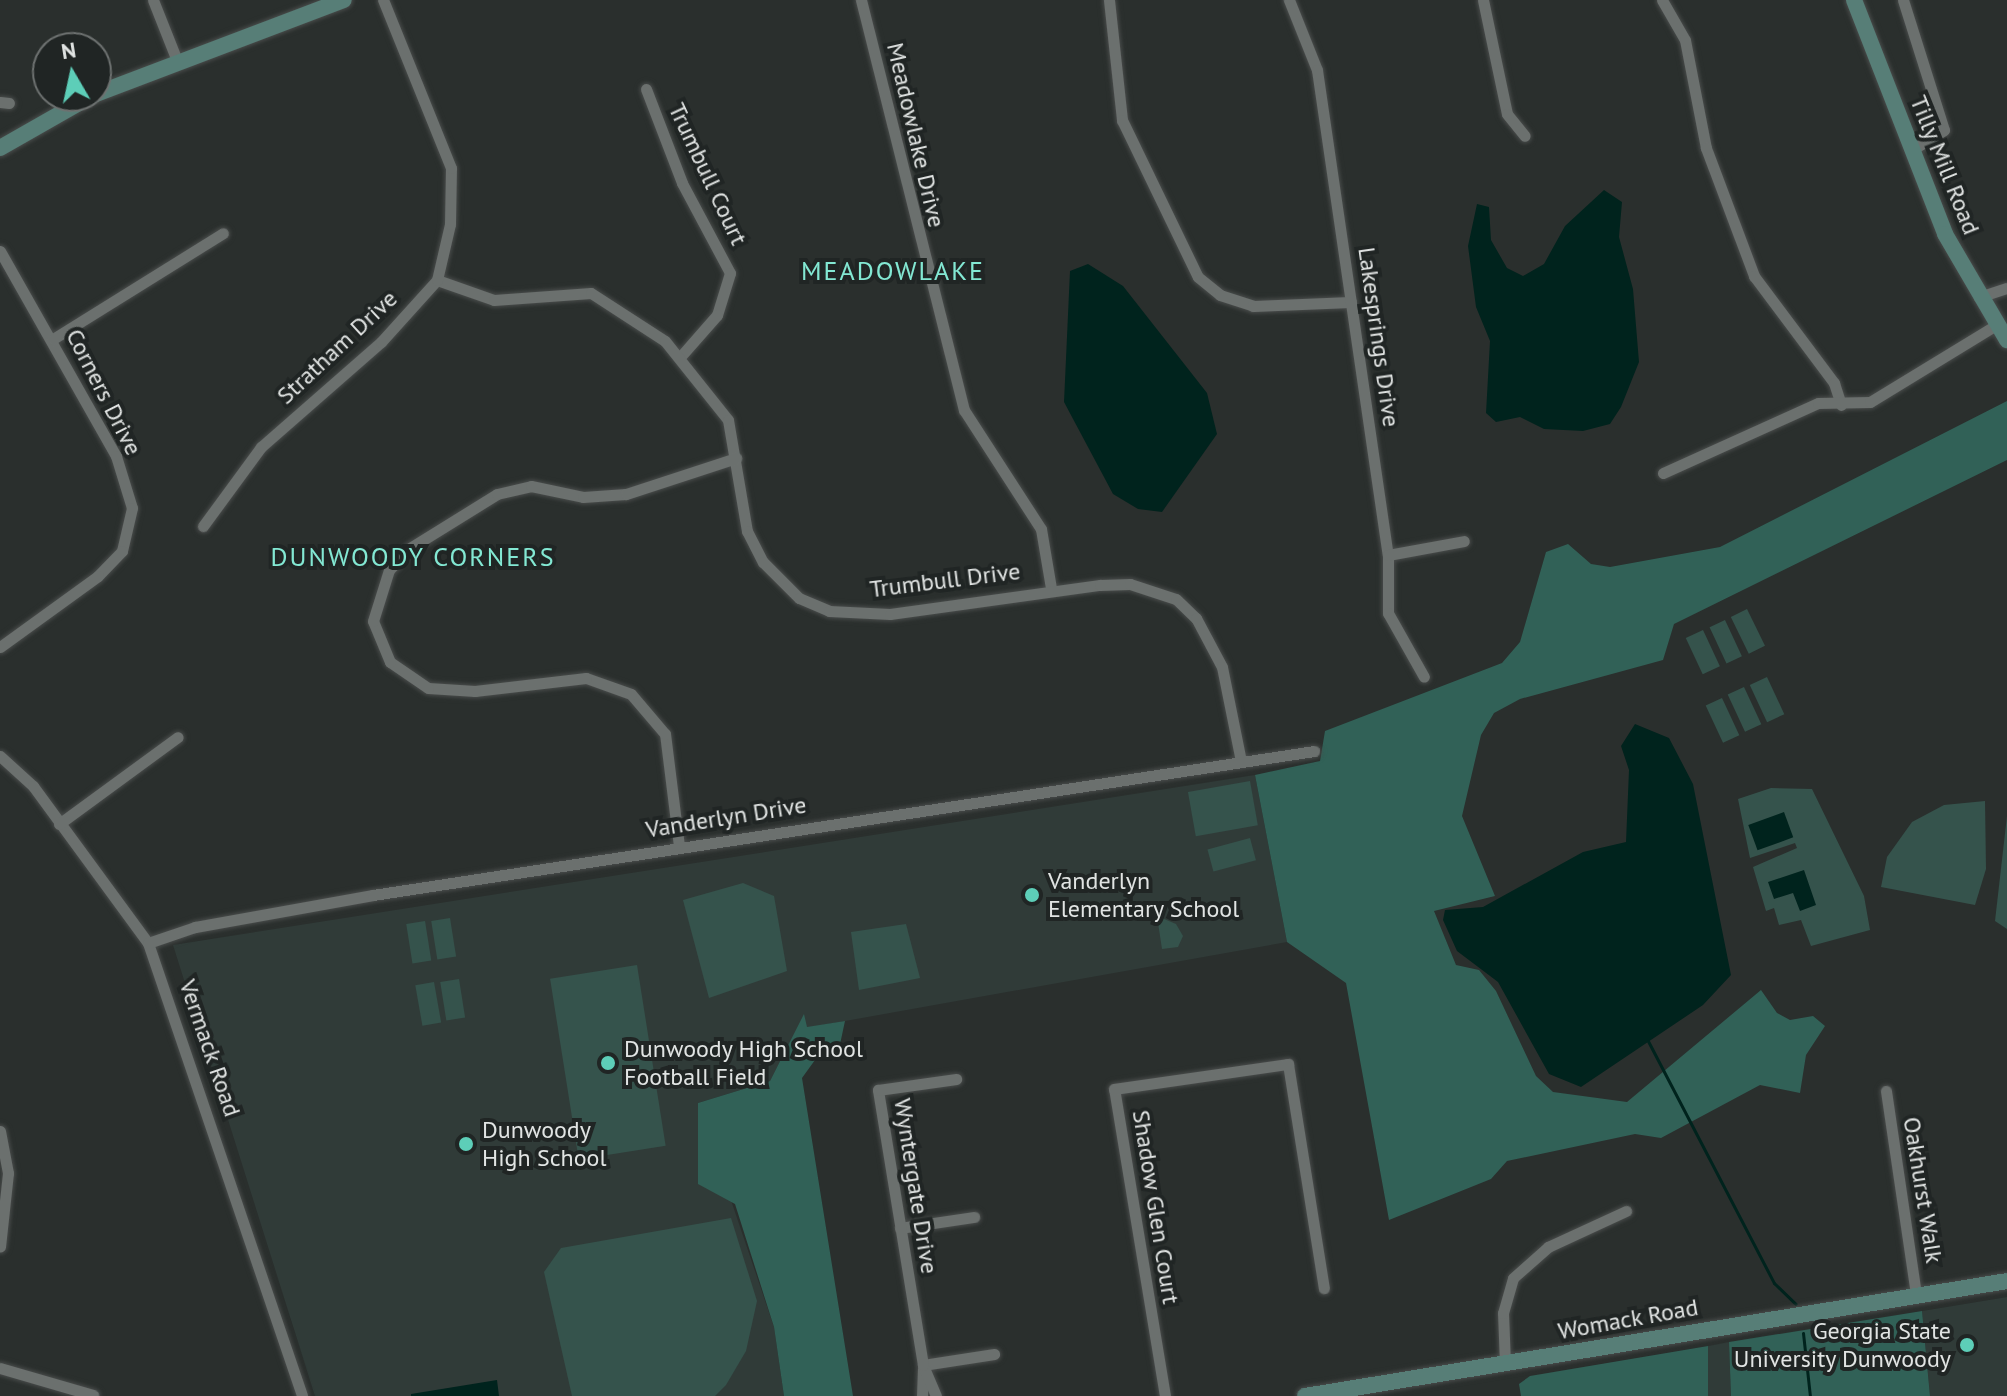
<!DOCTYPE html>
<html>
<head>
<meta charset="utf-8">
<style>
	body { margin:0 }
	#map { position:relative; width:2007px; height:1396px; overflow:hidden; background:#2a2f2d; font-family:"PT Sans",sans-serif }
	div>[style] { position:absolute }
	.built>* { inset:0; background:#303b38 }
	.green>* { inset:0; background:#35534c; transform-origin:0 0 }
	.forest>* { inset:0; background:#316157 }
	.water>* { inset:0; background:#00231d; transform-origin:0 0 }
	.stream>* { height:3px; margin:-1.5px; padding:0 1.5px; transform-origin:1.5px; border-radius:1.5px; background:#00231d }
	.roads { filter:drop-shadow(0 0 2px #494c4b) drop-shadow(0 0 2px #494c4b) }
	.street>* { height:11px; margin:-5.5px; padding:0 5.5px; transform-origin:5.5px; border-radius:5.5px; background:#6b706e }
	.secondary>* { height:16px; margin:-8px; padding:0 8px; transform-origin:8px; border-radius:8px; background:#577e77 }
	.dots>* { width:22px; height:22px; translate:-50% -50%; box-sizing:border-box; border:4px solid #202524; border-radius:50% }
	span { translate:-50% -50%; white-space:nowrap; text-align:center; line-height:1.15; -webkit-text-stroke:8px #202524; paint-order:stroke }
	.street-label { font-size:24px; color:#e1e4e3 }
	.poi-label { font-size:24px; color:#e1e4e3 }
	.left { translate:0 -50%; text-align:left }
	.right { translate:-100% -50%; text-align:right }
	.neighbourhood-label { font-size:26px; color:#83e8d3; letter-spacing:2px }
	.north { position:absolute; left:32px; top:32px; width:80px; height:80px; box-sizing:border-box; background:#202524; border:2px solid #6d7170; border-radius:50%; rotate:351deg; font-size:22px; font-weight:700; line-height:32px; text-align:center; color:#e1e4e3 }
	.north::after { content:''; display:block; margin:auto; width:28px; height:36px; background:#5dceb8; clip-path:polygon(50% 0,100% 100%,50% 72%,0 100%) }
</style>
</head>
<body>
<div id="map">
	<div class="built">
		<i style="clip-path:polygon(1255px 775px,1287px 942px,806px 1028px,804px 1016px,770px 1081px,698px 1103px,774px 1327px,784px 1396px,315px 1396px,173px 945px)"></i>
		<i style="clip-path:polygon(2007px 1297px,2007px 1396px,1930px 1396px,1922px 1311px)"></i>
		<i style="clip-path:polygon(1729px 1342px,1731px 1396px,1708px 1396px,1708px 1346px)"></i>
	</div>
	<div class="green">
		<i style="left:1747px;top:609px;width:41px;height:18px;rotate:64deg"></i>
		<i style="left:1725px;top:620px;width:40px;height:17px;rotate:65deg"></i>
		<i style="left:1703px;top:630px;width:40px;height:19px;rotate:65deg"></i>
		<i style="left:1767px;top:677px;width:41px;height:19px;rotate:65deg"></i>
		<i style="left:1744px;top:687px;width:41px;height:18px;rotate:65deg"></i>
		<i style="left:1722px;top:698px;width:41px;height:18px;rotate:65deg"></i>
		<i style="left:1250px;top:781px;width:45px;height:63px;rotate:80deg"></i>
		<i style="clip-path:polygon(1771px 788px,1812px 789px,1864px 896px,1870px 930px,1811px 946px,1801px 920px,1779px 925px,1774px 908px,1766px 911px,1753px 867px,1797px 848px,1795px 843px,1750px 858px,1738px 799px)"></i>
		<i style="clip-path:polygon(1985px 801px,1986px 869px,1975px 905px,1881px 887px,1887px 857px,1912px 822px,1944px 805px)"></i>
		<i style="clip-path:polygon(2007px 816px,2007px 929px,1995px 921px)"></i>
		<i style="left:1250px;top:838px;width:23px;height:44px;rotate:75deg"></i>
		<i style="clip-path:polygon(743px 883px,774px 896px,787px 971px,709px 998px,683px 900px)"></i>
		<i style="clip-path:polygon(1157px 916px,1176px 924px,1183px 936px,1178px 947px,1162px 949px)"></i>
		<i style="left:450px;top:918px;width:39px;height:19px;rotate:81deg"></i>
		<i style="left:425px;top:921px;width:40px;height:19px;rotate:81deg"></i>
		<i style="clip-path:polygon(906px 924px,920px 978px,859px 990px,851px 932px)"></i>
		<i style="left:637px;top:965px;width:183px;height:88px;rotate:81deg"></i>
		<i style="left:459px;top:979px;width:39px;height:19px;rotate:81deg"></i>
		<i style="left:434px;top:982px;width:41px;height:19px;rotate:80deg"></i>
		<i style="clip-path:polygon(731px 1218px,757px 1301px,746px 1351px,726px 1385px,715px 1396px,572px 1396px,544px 1272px,561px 1248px)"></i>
	</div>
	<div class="forest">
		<i style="clip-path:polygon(2007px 401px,2007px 460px,1674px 624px,1663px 660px,1520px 699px,1494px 713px,1481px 735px,1462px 816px,1495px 896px,1434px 911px,1456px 965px,1479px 970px,1496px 991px,1536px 1076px,1553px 1092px,1627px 1102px,1761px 990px,1777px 1013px,1790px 1020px,1813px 1016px,1825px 1026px,1806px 1055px,1800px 1093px,1760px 1085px,1661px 1138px,1635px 1134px,1507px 1161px,1491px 1179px,1389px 1220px,1346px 983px,1287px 942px,1255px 775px,1320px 761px,1325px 731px,1502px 663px,1520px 642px,1546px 552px,1568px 544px,1591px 564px,1610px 567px,1720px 547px)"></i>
		<i style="clip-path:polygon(804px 1014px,807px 1027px,845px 1021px,839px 1049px,815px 1060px,802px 1078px,853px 1396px,784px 1396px,774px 1327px,735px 1204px,698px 1184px,698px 1103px,770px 1081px)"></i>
		<i style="clip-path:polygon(1922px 1311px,1930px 1396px,1731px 1396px,1729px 1342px)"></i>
		<i style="clip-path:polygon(1708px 1346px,1708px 1396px,1521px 1396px,1519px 1384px,1530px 1376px)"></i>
	</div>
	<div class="water">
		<i style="clip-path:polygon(1604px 190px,1622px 202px,1619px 237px,1633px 289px,1639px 362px,1621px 407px,1610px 424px,1583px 431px,1544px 429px,1520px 417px,1496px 422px,1486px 413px,1490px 341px,1476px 307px,1468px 246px,1477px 204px,1489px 207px,1491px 240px,1507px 268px,1523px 276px,1544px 264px,1565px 226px)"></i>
		<i style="clip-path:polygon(1088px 264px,1123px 286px,1207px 393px,1217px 434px,1162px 512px,1138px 509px,1113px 494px,1064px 402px,1070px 271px)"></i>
		<i style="clip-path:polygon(1635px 724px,1669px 738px,1693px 784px,1731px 975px,1703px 1005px,1581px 1087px,1549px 1074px,1498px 982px,1457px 951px,1443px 920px,1445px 910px,1483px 907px,1583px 852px,1626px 842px,1629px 770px,1621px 746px)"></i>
		<i style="left:1784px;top:812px;width:27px;height:38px;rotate:70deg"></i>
		<i style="clip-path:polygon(1804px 870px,1816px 905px,1800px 911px,1793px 893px,1774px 899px,1768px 882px)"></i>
		<i style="clip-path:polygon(497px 1380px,499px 1396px,411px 1396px,411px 1394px)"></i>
	</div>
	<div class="stream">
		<i style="left:1648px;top:1041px;width:273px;rotate:62.5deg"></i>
		<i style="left:1774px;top:1283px;width:30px;rotate:44deg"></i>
		<i style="left:1803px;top:1333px;width:63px;rotate:83.7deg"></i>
	</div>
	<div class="roads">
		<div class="street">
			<i style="left:153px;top:0;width:62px;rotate:68.4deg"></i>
			<i style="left:861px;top:0;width:423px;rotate:75.9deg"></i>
			<i style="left:964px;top:410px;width:142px;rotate:57.1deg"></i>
			<i style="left:1041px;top:529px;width:60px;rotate:80.4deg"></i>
			<i style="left:1109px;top:0;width:121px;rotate:83.8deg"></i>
			<i style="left:1122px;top:120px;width:174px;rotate:64.2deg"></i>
			<i style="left:1198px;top:277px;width:28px;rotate:39deg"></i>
			<i style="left:1220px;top:295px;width:35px;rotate:18deg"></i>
			<i style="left:1253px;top:306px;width:98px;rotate:-2.3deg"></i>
			<i style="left:1289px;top:0;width:75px;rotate:68.2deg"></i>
			<i style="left:1317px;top:70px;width:490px;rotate:81.7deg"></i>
			<i style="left:1388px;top:555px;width:58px;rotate:90deg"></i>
			<i style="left:1388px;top:613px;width:73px;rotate:60.6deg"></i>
			<i style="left:1483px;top:0;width:116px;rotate:78.1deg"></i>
			<i style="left:1507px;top:114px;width:28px;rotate:51deg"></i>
			<i style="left:1662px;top:0;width:46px;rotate:60.1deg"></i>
			<i style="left:1685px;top:40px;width:110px;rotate:79deg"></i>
			<i style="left:1706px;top:148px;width:137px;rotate:69.4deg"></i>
			<i style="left:1754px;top:276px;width:134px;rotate:53.2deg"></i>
			<i style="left:1834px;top:383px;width:23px;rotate:72deg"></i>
			<i style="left:1903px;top:0;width:136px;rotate:72.5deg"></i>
			<i style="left:1944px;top:130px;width:38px;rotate:148deg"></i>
			<i style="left:646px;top:89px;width:101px;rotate:69deg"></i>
			<i style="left:682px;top:183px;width:102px;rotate:61.9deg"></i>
			<i style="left:730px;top:273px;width:44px;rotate:107.2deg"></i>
			<i style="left:717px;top:315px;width:55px;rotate:131.3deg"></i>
			<i style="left:0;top:102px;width:9px;rotate:6deg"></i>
			<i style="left:0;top:251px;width:236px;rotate:60.5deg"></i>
			<i style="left:116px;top:456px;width:54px;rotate:72.9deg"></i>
			<i style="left:132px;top:508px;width:44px;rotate:103.1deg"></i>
			<i style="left:122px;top:551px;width:35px;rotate:134deg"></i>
			<i style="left:98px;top:576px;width:121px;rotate:144.1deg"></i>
			<i style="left:437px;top:280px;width:60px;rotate:19.3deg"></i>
			<i style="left:494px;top:300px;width:97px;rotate:-4.1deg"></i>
			<i style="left:591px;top:293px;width:88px;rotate:33deg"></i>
			<i style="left:665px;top:341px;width:101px;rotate:51.4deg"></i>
			<i style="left:728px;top:420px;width:113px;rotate:80.3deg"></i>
			<i style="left:747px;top:531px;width:35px;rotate:63deg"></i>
			<i style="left:763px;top:562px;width:51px;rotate:45deg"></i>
			<i style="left:799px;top:598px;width:33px;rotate:23deg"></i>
			<i style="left:829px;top:611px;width:61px;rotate:2.8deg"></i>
			<i style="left:890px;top:614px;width:212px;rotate:-7.9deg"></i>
			<i style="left:1100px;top:585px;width:30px;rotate:-2deg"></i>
			<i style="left:1130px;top:584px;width:48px;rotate:18.1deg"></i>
			<i style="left:1176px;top:599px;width:28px;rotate:44deg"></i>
			<i style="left:1196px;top:618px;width:55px;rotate:62deg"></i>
			<i style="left:1222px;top:667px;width:96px;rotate:78.6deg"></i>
			<i style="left:1979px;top:297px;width:29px;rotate:-18deg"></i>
			<i style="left:53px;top:339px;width:200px;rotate:-31.9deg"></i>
			<i style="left:1663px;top:473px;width:170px;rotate:-24.3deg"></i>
			<i style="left:1818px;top:403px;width:52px;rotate:-1.1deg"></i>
			<i style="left:1870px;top:402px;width:148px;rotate:-31.4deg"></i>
			<i style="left:203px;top:526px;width:98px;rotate:-53.7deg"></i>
			<i style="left:261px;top:447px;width:159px;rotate:-41.2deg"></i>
			<i style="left:381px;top:342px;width:84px;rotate:-47.9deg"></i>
			<i style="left:437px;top:280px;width:57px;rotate:-76.9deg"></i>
			<i style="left:450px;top:224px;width:56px;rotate:-89deg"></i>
			<i style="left:451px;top:168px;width:181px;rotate:-112deg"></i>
			<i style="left:1388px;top:555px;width:77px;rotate:-10.4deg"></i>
			<i style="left:0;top:756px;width:45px;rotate:42.3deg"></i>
			<i style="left:33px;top:786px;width:195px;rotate:53.8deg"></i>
			<i style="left:148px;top:943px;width:478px;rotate:71.2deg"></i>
			<i style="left:59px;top:824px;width:147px;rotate:-36.2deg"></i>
			<i style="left:679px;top:846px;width:113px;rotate:-97.1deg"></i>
			<i style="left:665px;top:734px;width:52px;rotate:-130.4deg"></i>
			<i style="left:631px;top:694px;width:48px;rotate:-160.4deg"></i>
			<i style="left:586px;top:678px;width:112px;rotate:173.3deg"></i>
			<i style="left:475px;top:691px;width:47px;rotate:-176.3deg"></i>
			<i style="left:428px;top:688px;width:46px;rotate:-145.6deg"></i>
			<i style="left:390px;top:662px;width:44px;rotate:-112.5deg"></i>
			<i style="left:373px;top:621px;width:53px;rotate:-72.6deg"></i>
			<i style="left:389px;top:570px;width:30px;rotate:-46deg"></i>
			<i style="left:410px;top:548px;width:102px;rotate:-31.8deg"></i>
			<i style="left:497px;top:494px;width:35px;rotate:-13deg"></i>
			<i style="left:531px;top:486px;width:53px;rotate:11.9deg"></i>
			<i style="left:583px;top:497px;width:43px;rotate:-4deg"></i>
			<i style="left:626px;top:494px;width:116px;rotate:-18.1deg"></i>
			<i style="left:148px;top:943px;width:50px;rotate:-18.8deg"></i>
			<i style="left:195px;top:927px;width:181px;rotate:-10.2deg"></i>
			<i style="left:373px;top:895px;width:952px;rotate:-8.7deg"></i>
			<i style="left:1886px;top:1091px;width:206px;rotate:81.6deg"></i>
			<i style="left:0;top:1131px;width:43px;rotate:79.2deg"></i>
			<i style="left:8px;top:1173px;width:74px;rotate:96.2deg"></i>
			<i style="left:900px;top:1228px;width:75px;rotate:-8.5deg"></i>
			<i style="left:1505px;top:1364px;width:51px;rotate:-92.2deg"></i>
			<i style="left:1503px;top:1313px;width:36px;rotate:-74deg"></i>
			<i style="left:1513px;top:1278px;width:47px;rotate:-41.5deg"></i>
			<i style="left:1548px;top:1247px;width:86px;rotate:-24.8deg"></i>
			<i style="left:923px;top:1365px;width:72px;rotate:-8.8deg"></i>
			<i style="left:0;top:1368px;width:97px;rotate:16.2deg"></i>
			<i style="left:922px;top:1396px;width:27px;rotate:-88deg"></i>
			<i style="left:936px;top:1396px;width:34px;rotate:-113deg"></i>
			<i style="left:923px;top:1365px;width:279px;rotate:-99.3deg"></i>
			<i style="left:878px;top:1090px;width:79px;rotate:-8deg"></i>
			<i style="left:1165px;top:1396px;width:311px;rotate:-99.4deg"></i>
			<i style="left:1114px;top:1089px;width:176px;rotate:-8.2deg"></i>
			<i style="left:1288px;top:1064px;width:227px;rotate:80.9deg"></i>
		</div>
		<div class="secondary">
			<i style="left:1854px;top:0;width:251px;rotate:68.7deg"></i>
			<i style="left:1945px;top:234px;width:123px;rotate:59.7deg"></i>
			<i style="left:96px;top:94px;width:265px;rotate:-20.8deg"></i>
			<i style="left:0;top:148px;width:105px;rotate:-29.7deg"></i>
			<i style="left:1305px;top:1396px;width:711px;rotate:-9.3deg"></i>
		</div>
	</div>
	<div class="dots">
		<i style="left:1032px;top:895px;background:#5dceb8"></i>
		<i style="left:608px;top:1063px;background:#5dceb8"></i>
		<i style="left:466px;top:1144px;background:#5dceb8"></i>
		<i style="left:1967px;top:1345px;background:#5dceb8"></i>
	</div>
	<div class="street-label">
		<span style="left:916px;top:135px;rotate:77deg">Meadowlake Drive</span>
		<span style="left:1945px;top:165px;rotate:68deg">Tilly Mill Road</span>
		<span style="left:708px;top:174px;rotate:65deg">Trumbull Court</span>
		<span style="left:1379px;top:337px;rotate:82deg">Lakesprings Drive</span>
		<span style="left:337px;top:347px;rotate:-43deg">Stratham Drive</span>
		<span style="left:104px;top:392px;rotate:63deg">Corners Drive</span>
		<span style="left:945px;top:580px;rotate:-7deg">Trumbull Drive</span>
		<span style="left:726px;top:817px;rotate:-9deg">Vanderlyn Drive</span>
		<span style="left:210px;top:1048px;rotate:71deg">Vermack Road</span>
		<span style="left:916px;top:1186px;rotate:81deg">Wyntergate Drive</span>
		<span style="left:1923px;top:1190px;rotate:81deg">Oakhurst Walk</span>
		<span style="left:1156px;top:1207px;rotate:81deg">Shadow Glen Court</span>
		<span style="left:1628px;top:1319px;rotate:-10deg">Womack Road</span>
	</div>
	<div class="poi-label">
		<span class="left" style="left:1048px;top:895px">Vanderlyn<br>Elementary School</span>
		<span class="left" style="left:624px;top:1063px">Dunwoody High School<br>Football Field</span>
		<span class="left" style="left:482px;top:1144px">Dunwoody<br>High School</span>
		<span class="right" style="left:1951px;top:1345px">Georgia State<br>University Dunwoody</span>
	</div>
	<div class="neighbourhood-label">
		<span style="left:893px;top:271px">MEADOWLAKE</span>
		<span style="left:413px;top:557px">DUNWOODY CORNERS</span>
	</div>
	<div class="north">N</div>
</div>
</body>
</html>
